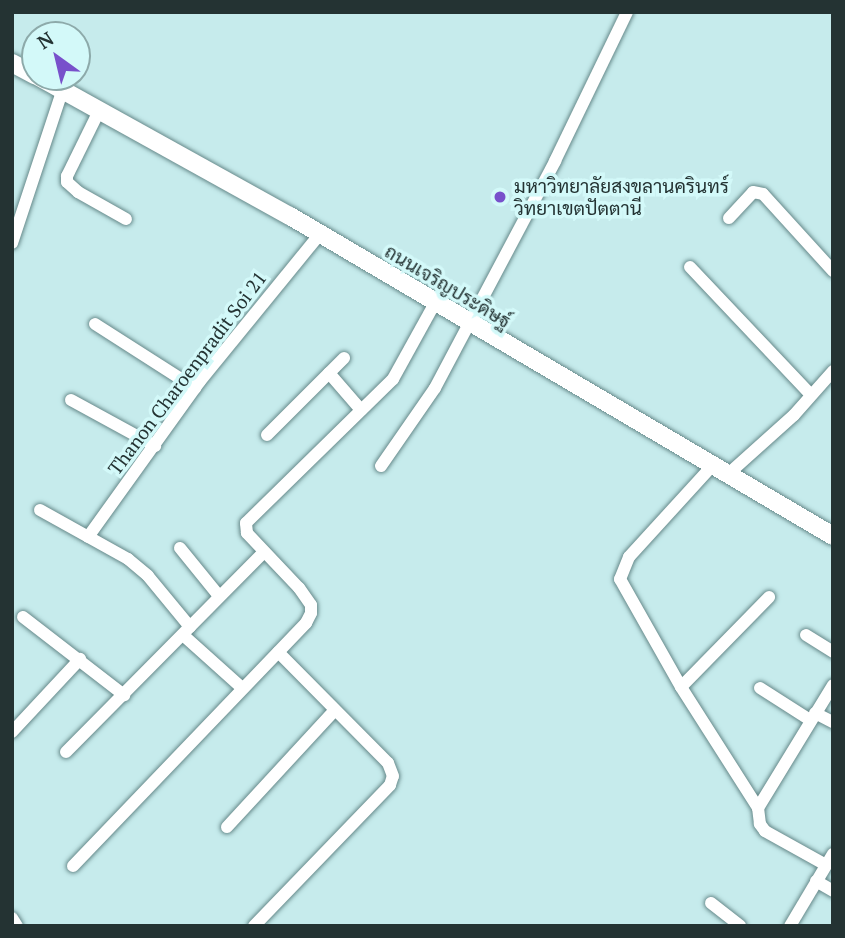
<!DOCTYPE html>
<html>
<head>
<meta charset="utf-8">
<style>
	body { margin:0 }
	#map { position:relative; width:845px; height:938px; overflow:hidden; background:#c6ebec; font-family:"PT Serif",Sarabun,serif }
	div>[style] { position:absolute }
	.roads { filter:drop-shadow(0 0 2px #66898a) drop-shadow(0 0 2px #66898a) }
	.minor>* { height:12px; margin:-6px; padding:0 6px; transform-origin:6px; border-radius:6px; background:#fff }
	.secondary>* { height:18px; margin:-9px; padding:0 9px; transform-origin:9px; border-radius:9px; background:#fff }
	.dots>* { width:19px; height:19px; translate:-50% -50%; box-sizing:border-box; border:4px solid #d3f9f9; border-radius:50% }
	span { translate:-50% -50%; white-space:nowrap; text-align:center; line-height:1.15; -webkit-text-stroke:7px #d3f9f9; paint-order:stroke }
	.poi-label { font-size:19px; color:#243333 }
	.left { translate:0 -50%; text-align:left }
	.street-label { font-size:19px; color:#243333 }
	.frame { position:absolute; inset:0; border:14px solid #243333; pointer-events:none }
	.north { position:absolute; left:21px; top:21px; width:70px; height:70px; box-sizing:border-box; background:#d3f9f9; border:2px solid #8daaaa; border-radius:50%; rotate:326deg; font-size:19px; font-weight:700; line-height:28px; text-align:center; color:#243333 }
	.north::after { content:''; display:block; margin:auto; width:24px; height:32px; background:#7851cb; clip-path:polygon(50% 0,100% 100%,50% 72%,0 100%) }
</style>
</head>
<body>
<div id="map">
	<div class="roads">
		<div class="minor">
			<i style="left:100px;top:109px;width:75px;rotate:116.2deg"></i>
			<i style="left:67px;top:176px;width:6px;rotate:90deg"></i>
			<i style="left:67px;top:182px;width:15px;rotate:42deg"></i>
			<i style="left:78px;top:192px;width:55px;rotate:29.4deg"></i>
			<i style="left:729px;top:218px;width:35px;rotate:-47deg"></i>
			<i style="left:753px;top:192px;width:10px;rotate:11deg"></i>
			<i style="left:763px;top:194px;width:104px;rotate:47.7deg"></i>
			<i style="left:12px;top:243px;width:162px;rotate:-71.7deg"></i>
			<i style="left:690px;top:267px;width:176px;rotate:46.6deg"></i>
			<i style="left:95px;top:324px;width:119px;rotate:32.6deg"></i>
			<i style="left:329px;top:373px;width:49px;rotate:49.1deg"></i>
			<i style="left:71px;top:400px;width:96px;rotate:28.7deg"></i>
			<i style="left:267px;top:435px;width:109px;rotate:-45deg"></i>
			<i style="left:381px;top:466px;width:95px;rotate:-55.3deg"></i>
			<i style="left:435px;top:388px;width:257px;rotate:-62.1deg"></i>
			<i style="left:555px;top:161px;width:165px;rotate:-64.2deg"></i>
			<i style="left:712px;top:466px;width:123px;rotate:132.4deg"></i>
			<i style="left:629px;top:557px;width:24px;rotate:112deg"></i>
			<i style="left:620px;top:579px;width:124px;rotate:60.5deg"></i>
			<i style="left:681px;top:687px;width:143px;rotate:57.5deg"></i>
			<i style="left:726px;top:476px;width:91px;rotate:-41.9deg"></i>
			<i style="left:794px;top:415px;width:59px;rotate:-48.4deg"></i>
			<i style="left:40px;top:510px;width:101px;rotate:29.1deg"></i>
			<i style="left:128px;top:559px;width:26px;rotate:40deg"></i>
			<i style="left:148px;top:576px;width:66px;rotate:50.5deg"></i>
			<i style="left:88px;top:537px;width:192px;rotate:-54.3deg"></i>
			<i style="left:200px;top:381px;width:190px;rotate:-50.8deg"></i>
			<i style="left:180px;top:548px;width:62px;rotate:50.9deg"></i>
			<i style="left:23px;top:617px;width:128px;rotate:37.7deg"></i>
			<i style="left:183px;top:635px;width:79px;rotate:41.9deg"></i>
			<i style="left:806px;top:635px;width:32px;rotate:32deg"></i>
			<i style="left:681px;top:687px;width:126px;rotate:-45.6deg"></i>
			<i style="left:760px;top:688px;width:59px;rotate:32.6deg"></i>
			<i style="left:815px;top:713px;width:20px;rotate:27deg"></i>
			<i style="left:12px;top:732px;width:100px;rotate:-47deg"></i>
			<i style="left:66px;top:752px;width:280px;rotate:-45.3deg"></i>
			<i style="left:227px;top:827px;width:158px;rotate:-47.3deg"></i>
			<i style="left:826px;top:865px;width:70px;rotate:-150.9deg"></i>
			<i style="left:765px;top:831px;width:9px;rotate:-126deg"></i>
			<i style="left:760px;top:824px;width:16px;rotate:-97deg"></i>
			<i style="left:758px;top:808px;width:144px;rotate:-58.6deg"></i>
			<i style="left:73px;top:866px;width:337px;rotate:-46.2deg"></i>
			<i style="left:306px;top:623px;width:11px;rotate:-63deg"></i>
			<i style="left:311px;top:613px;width:8px;rotate:-90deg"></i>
			<i style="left:311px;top:605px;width:21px;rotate:-125deg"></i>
			<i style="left:299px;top:588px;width:76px;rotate:-133.4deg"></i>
			<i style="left:247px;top:533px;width:10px;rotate:-96deg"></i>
			<i style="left:246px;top:523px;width:206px;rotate:-44.4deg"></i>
			<i style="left:393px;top:379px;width:87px;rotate:-61.1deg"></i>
			<i style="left:816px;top:881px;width:20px;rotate:30deg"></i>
			<i style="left:711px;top:903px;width:37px;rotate:38deg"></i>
			<i style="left:12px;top:918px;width:9px;rotate:58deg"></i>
			<i style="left:254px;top:926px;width:196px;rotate:-46deg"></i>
			<i style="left:390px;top:785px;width:9px;rotate:-72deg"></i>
			<i style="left:393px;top:776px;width:14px;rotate:-111deg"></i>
			<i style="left:388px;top:763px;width:156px;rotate:-134.7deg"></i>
			<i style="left:790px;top:926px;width:84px;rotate:-59.2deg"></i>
		</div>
		<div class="secondary">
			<i style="left:12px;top:63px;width:26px;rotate:28deg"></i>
			<i style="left:39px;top:77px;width:287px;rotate:29deg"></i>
			<i style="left:290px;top:216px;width:630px;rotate:30.51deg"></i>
		</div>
	</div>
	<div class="dots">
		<i style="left:500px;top:197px;background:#7851cb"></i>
	</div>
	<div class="poi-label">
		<span class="left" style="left:514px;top:197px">มหาวิทยาลัยสงขลานครินทร์<br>วิทยาเขตปัตตานี</span>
	</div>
	<div class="street-label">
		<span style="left:448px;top:286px;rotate:31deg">ถนนเจริญประดิษฐ์</span>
		<span style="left:187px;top:373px;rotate:-53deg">Thanon Charoenpradit Soi 21</span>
	</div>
	<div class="frame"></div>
	<div class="north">N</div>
</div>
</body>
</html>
